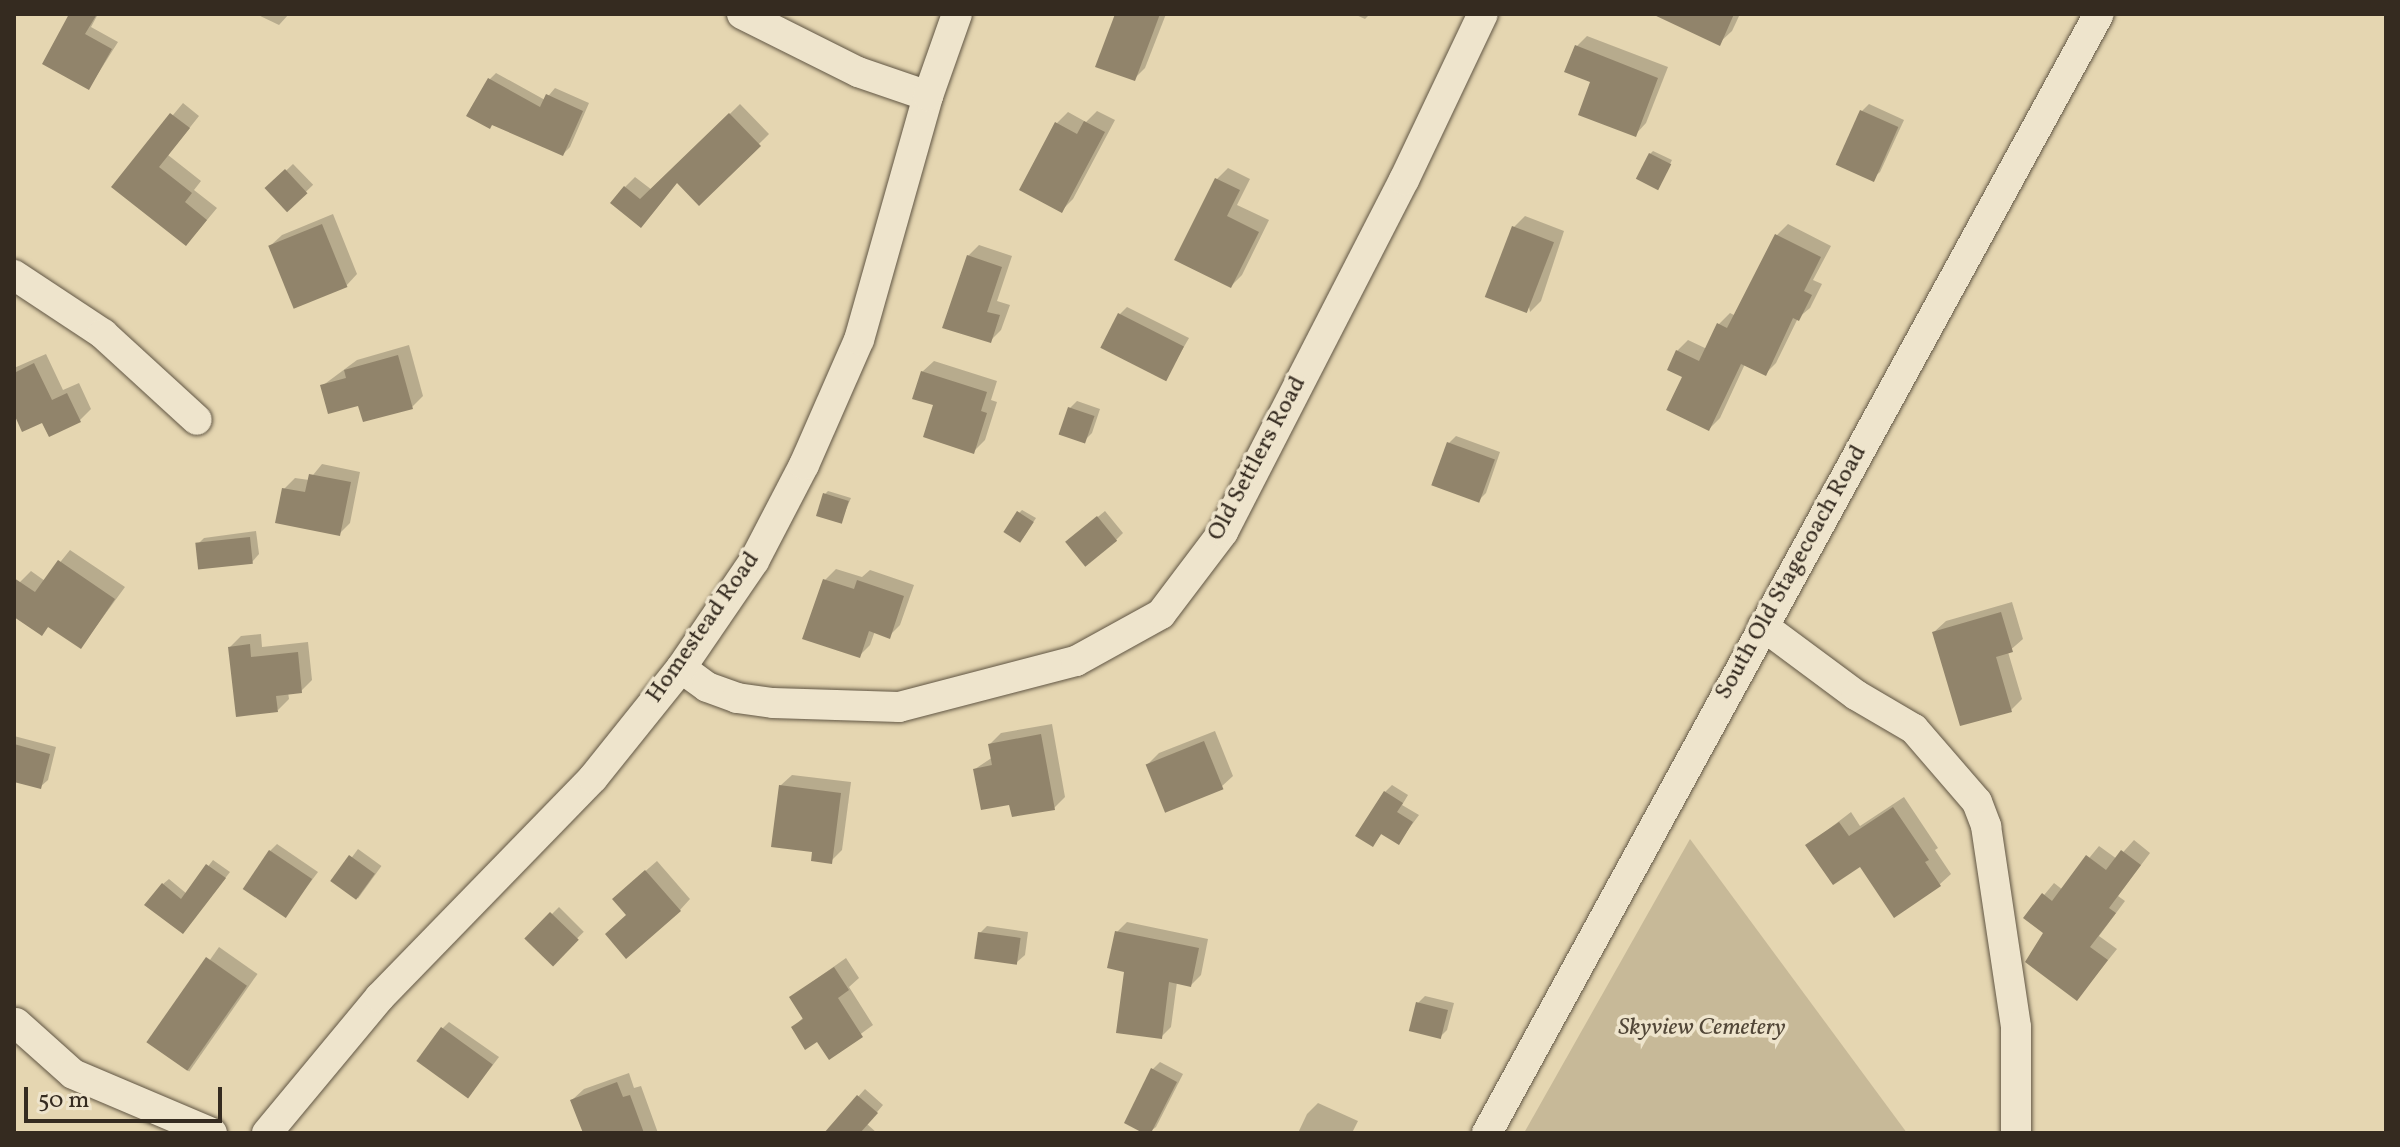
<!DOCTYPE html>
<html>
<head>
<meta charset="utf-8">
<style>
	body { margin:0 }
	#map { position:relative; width:2400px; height:1147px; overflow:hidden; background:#e5d6b1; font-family:Vollkorn,serif }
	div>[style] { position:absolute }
	.green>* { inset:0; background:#c7b998 }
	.shadow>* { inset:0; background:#0003; transform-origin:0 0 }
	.building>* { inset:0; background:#91846b; transform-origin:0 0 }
	.roads { filter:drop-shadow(0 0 2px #615644) drop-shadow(0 0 2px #615644) }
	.minor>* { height:30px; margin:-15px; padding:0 15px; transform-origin:15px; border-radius:15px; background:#eee4cc }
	span { translate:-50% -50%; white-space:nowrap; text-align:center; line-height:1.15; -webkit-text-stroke:7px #eee4cc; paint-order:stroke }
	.street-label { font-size:24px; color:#352b20 }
	.park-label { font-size:24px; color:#524738; font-style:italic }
	.frame { position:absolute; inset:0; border:16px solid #352b20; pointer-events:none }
	.scale { position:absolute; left:24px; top:1087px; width:198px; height:36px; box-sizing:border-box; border:4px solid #352b20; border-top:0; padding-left:10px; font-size:24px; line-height:28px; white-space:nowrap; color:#352b20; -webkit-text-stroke:6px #eee4cc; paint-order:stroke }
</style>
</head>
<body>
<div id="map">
	<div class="green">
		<i style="clip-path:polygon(1690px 839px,1907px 1133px,1524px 1133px)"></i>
	</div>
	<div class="shadow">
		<i style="clip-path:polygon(71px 14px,98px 14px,91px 27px,118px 42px,89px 88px)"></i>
		<i style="clip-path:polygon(256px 14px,289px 14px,279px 25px)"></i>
		<i style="clip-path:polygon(1117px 14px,1166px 14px,1145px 68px,1134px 79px)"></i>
		<i style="clip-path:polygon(1354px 14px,1370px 14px,1365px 19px)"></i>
		<i style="clip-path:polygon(1657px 14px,1740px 14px,1732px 31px,1719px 43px)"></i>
		<i style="clip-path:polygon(1587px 36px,1668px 67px,1646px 123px,1635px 135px,1593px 81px,1576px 47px)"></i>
		<i style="clip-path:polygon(496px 73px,545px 100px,555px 88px,589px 103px,570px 147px,563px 154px,489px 80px)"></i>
		<i style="clip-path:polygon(183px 103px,199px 116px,168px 155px,201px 181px,194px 190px,217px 208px,197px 232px,114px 186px)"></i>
		<i style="clip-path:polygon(740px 104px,769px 134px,699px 203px,678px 181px,651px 215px,625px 187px,635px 177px,652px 190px)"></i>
		<i style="clip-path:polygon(1869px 104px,1904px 120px,1880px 172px,1872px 179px,1862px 111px)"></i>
		<i style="clip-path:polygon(1097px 111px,1115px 120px,1073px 199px,1062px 210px,1057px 123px,1068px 112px,1086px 122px)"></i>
		<i style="clip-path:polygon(1653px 151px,1672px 160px,1660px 185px,1650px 154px)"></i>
		<i style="left:293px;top:164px;width:29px;height:35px;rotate:46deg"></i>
		<i style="clip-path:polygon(1228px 168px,1250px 179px,1237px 205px,1269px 220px,1242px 275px,1231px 286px,1177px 259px,1217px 179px)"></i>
		<i style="clip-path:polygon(333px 214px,357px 274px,346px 286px,270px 246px,282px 235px)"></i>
		<i style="clip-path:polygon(1525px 216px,1564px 231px,1541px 301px,1530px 312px,1514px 227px)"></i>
		<i style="clip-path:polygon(1788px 224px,1831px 246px,1813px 280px,1822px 284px,1810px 308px,1798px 318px,1776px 363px,1765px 374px,1745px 364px,1720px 418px,1709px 429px,1677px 351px,1688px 340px,1707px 349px,1719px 324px,1730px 313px,1736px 316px,1777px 235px)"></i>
		<i style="clip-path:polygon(979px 245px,1012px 256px,997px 301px,1010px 305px,1001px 330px,990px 341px,968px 256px)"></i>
		<i style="clip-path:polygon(1127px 307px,1189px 338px,1166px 378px,1120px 314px)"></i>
		<i style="clip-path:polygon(409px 345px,423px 396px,412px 407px,360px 403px,322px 386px,357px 360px)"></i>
		<i style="clip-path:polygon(46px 354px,63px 390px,79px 383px,91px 409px,80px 420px,50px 434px,43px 421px,14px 410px,14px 368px)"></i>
		<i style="clip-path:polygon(934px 361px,997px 381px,991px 400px,997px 402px,985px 440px,974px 451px,935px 404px,922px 372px)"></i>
		<i style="clip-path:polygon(1077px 401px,1100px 409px,1092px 433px,1085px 440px,1070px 408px)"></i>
		<i style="clip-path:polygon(1456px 436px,1500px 452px,1486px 493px,1479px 500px,1449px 443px)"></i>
		<i style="clip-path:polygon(322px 464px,360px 472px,350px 523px,339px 534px,284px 489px,295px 478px,309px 480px)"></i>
		<i style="clip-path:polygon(828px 491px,851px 498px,841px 521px,825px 494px)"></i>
		<i style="clip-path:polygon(1022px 510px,1036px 518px,1023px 538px,1019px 513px)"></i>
		<i style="clip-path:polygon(1105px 511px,1123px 533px,1116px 540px,1075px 536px)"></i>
		<i style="clip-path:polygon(256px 531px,259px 554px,252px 562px,197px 545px,204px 538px)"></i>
		<i style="clip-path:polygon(70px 550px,125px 587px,81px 647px,50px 625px,42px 633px,14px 614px,14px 591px,20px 582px,31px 571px,45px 581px)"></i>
		<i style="clip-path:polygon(836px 569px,862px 577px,870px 570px,914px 585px,900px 625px,889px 636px,875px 631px,870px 645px,859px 656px,825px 580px)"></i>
		<i style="clip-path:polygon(2012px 602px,2023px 639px,2008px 652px,2022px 699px,2011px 710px,1934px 632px,1946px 621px)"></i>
		<i style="clip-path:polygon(261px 634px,262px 647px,308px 642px,312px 680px,301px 691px,288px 692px,289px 699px,278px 710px,230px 647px,241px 636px)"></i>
		<i style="clip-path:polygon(1052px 724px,1065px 797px,1054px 808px,1011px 803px,975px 769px,993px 757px,990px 744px,1001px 733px)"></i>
		<i style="clip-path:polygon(1215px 731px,1233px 776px,1221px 787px,1148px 764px,1159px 753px)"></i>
		<i style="clip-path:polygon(14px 736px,56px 747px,48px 780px,40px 787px,14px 780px)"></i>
		<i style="clip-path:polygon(792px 775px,851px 782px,842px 850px,831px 861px,814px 851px,780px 786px)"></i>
		<i style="clip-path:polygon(1392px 785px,1408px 795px,1402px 805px,1419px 815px,1399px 842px,1383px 832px,1373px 845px,1385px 792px)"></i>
		<i style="clip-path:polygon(1904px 797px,1938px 848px,1935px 850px,1951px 874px,1940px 884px,1861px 865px,1808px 845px,1851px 812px,1860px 826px)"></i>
		<i style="clip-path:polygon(2134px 840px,2150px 853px,2118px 896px,2125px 901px,2099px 936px,2117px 949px,2077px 999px,2046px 932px,2026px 917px,2054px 883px,2063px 890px,2099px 846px,2117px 859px)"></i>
		<i style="clip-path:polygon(277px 844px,318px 872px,285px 916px,270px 851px)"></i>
		<i style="left:358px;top:849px;width:29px;height:40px;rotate:36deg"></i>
		<i style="clip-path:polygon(213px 860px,230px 872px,188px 926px,163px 884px,169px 879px,187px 894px)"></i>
		<i style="clip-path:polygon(657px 861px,690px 899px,680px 910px,628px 914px,626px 888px)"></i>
		<i style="left:559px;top:907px;width:35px;height:45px;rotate:45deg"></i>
		<i style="clip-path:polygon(1127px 922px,1208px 939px,1201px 975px,1191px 985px,1177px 982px,1171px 1027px,1161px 1037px,1126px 970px,1117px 932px)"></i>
		<i style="clip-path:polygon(987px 926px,1028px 932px,1025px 955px,1017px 962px,980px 933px)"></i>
		<i style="left:219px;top:947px;width:47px;height:119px;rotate:35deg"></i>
		<i style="clip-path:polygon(846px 958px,859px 978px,849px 987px,873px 1025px,829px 1057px,818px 1040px,793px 1027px,804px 1017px,791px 997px)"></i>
		<i style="clip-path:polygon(1425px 996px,1454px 1003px,1447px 1030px,1440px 1037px,1418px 1003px)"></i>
		<i style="clip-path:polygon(449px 1022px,499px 1057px,469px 1096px,442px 1029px)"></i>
		<i style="clip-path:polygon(1160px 1062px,1183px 1074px,1156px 1127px,1148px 1133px,1153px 1069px)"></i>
		<i style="clip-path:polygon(629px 1073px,634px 1088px,641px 1086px,658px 1133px,599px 1133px,572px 1100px,584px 1089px)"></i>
		<i style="clip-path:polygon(865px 1089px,883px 1105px,867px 1124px,877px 1133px,826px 1133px)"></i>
		<i style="clip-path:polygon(1318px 1103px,1358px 1121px,1352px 1133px,1298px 1133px,1307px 1114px)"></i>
	</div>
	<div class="building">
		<i style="clip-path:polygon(69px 14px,97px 14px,85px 34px,112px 49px,89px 90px,42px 64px)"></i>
		<i style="clip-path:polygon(1115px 14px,1160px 14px,1135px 81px,1095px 67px)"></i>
		<i style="clip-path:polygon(1652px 14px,1734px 14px,1720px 46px)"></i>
		<i style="clip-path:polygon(1575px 45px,1658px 78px,1636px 137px,1578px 115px,1590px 82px,1564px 72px)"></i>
		<i style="clip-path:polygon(488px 78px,540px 107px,546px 94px,583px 111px,563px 156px,492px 125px,490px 129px,466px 116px)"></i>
		<i style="left:1860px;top:110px;width:42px;height:60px;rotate:24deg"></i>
		<i style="clip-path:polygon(170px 113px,190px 128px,159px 167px,192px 193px,185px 202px,207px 220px,186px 246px,111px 187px)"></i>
		<i style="clip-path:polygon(729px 113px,761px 146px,699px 206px,677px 183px,641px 228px,610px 203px,624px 186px,640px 199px)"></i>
		<i style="clip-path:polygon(1084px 121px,1105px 132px,1062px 213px,1019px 190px,1055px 122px,1077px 134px)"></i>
		<i style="left:1649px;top:153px;width:25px;height:29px;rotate:27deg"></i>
		<i style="left:285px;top:169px;width:33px;height:28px;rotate:47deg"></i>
		<i style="clip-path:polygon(1215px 178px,1240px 190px,1227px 216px,1259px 232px,1231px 288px,1174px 260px)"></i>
		<i style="left:322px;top:224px;width:68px;height:58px;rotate:68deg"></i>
		<i style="left:1512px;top:226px;width:45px;height:76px;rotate:21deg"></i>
		<i style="clip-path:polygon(1775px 234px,1821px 257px,1804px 291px,1812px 295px,1799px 321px,1793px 318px,1766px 376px,1741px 364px,1709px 431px,1666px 410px,1682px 377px,1667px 370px,1676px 350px,1699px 361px,1717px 323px,1727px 328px)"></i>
		<i style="clip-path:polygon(967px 255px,1002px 267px,987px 312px,1000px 315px,991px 343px,942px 328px)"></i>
		<i style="left:1118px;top:313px;width:74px;height:39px;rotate:27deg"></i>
		<i style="clip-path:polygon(398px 355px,413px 409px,363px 422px,358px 406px,328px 414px,320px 385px,346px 378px,344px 370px)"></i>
		<i style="clip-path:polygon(34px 363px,52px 400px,67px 393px,81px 422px,49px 437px,42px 423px,22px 432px,14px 414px,14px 373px)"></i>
		<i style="clip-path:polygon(921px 371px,987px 392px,981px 411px,987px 413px,974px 454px,923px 437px,933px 405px,912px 399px)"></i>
		<i style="left:1068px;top:407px;width:28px;height:29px;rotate:19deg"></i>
		<i style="left:1447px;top:442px;width:51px;height:46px;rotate:20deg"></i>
		<i style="clip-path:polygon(309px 474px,351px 482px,340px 536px,275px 523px,282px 488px,305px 492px)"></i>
		<i style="left:823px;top:493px;width:27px;height:24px;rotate:17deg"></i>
		<i style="left:1017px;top:511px;width:20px;height:25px;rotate:33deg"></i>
		<i style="left:1097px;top:516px;width:32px;height:41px;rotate:51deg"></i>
		<i style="left:250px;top:537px;width:27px;height:55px;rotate:84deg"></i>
		<i style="clip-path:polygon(58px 560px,115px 599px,81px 649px,48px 627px,42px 636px,14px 617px,14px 578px,35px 592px)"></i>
		<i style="clip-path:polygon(823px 579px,854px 589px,857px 580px,904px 596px,890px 639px,869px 631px,860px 658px,802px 639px)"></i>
		<i style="clip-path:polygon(2001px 612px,2013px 652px,1996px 657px,2012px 712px,1960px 726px,1932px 632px)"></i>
		<i style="clip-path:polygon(250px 644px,251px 657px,298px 652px,302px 693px,276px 696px,278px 712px,236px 717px,228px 647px)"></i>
		<i style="clip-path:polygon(1041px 734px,1055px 810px,1012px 817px,1009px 805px,981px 810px,973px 769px,992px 765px,988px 744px)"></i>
		<i style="left:1204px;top:741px;width:52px;height:63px;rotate:68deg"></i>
		<i style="clip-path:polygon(14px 744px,50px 754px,41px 789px,14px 782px)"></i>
		<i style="clip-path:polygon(779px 785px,841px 793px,832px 864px,811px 861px,812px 852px,771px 847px)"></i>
		<i style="clip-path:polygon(1384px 791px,1403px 803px,1397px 812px,1413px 822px,1399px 845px,1381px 834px,1373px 847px,1355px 836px)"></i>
		<i style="clip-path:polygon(1893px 807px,1929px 860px,1925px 862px,1941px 886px,1894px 918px,1860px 867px,1833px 885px,1805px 845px,1839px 822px,1849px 836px)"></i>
		<i style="left:269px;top:850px;width:52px;height:47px;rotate:34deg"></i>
		<i style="clip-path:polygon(2121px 850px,2141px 865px,2109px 908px,2116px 913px,2090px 947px,2108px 960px,2077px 1001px,2025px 962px,2043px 933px,2023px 918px,2042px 893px,2052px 901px,2086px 855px,2106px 870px)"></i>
		<i style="left:349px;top:855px;width:32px;height:32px;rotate:36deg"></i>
		<i style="clip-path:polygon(206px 864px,226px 878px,183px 934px,144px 905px,162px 883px,181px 899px)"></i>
		<i style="clip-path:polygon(645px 870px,681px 911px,626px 959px,605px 934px,626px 915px,612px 899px)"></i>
		<i style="left:550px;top:912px;width:40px;height:37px;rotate:44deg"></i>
		<i style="clip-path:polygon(1115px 931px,1199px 948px,1191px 987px,1169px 982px,1162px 1039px,1116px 1033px,1124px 972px,1107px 968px)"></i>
		<i style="left:978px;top:932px;width:43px;height:27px;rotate:8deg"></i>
		<i style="left:206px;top:957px;width:50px;height:104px;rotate:35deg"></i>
		<i style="clip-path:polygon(834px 967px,849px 990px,838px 998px,863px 1037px,829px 1060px,817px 1042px,805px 1050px,791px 1027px,803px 1019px,789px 997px)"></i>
		<i style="left:1416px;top:1002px;width:33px;height:30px;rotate:14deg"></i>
		<i style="left:441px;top:1027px;width:64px;height:42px;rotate:36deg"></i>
		<i style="clip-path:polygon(1151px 1068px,1177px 1082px,1151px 1133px,1143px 1133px,1124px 1123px)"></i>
		<i style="clip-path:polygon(617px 1082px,623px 1097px,630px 1095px,644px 1133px,583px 1133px,570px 1100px)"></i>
		<i style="clip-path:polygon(857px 1095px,878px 1113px,860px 1133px,824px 1133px)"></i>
	</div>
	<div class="roads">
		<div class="minor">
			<i style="left:742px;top:14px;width:130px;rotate:26.6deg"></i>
			<i style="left:858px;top:72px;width:74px;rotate:18.9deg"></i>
			<i style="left:14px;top:275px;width:107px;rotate:33.5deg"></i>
			<i style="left:103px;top:334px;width:127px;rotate:42.5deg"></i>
			<i style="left:1763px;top:626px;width:116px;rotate:36.6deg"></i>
			<i style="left:1856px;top:695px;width:67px;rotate:30.4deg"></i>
			<i style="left:1914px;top:729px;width:96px;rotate:49.2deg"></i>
			<i style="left:1977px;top:802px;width:26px;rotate:69deg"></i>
			<i style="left:1986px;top:826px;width:203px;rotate:81.5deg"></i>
			<i style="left:2016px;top:1027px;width:106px;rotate:90deg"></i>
			<i style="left:681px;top:668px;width:32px;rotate:36deg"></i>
			<i style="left:707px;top:687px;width:32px;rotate:20deg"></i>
			<i style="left:737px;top:698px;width:36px;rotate:8deg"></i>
			<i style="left:773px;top:703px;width:126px;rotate:1.8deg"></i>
			<i style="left:899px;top:707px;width:183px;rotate:-14.6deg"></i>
			<i style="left:1076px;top:661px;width:97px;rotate:-28.9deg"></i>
			<i style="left:1161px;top:614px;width:103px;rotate:-52.9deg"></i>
			<i style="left:1223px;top:532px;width:396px;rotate:-62.8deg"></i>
			<i style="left:1404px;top:180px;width:184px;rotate:-64.6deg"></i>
			<i style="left:16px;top:1023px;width:76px;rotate:41.8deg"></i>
			<i style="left:73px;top:1074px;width:151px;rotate:23deg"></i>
			<i style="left:267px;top:1133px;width:177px;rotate:-50.3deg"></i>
			<i style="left:380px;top:997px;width:305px;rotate:-45.8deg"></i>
			<i style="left:593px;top:778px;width:141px;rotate:-51.3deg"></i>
			<i style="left:681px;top:668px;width:130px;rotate:-55.7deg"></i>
			<i style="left:754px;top:561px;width:108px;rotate:-62.5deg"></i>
			<i style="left:804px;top:465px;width:137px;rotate:-66.3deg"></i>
			<i style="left:859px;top:340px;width:254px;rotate:-74.2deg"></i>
			<i style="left:928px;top:96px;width:87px;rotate:-70.5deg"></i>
			<i style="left:1487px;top:1133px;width:1275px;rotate:-61.33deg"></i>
		</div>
	</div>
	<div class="street-label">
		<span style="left:1258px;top:459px;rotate:-62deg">Old Settlers Road</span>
		<span style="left:1792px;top:573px;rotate:-61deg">South Old Stagecoach Road</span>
		<span style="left:704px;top:628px;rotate:-55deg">Homestead Road</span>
	</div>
	<div class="park-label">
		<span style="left:1702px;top:1029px">Skyview Cemetery</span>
	</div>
	<div class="frame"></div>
	<div class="scale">50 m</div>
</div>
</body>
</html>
